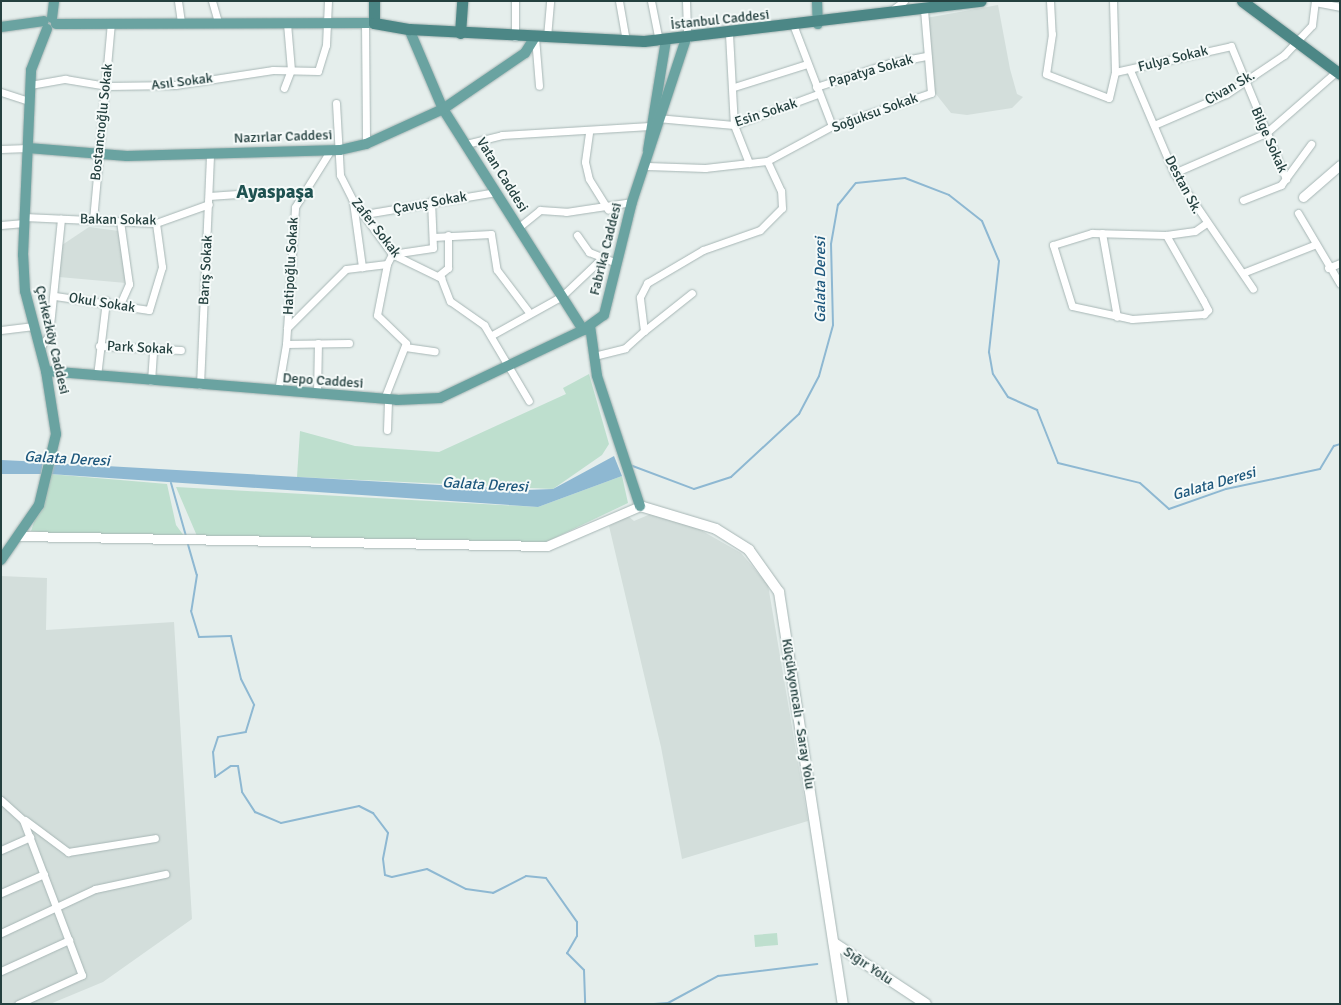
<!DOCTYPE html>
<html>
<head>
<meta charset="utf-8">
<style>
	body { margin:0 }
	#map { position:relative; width:1341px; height:1005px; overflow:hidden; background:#e5eeec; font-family:Signika,sans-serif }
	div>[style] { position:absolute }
	.built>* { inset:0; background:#d3dedb }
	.green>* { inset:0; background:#bedfce; transform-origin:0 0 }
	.water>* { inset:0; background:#8eb8d2 }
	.stream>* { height:2px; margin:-1px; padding:0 1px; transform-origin:1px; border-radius:1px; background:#8eb8d2 }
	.roads { filter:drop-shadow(0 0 1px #a7b6b5) drop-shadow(0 0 1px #a7b6b5) }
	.minor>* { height:7px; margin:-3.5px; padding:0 3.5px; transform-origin:3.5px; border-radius:3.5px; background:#fff }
	.tertiary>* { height:9px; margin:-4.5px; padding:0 4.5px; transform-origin:4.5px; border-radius:4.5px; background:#fff }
	.secondary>* { height:10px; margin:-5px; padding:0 5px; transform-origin:5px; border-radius:5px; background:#fff }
	.primary>* { height:10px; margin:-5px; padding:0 5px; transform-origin:5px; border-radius:5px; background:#6aa3a1 }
	.trunk>* { height:11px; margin:-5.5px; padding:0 5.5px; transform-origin:5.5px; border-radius:5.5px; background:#4c8786 }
	span { translate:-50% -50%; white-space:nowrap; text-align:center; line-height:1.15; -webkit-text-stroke:4px #f5faf9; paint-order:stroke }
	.street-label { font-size:14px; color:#24403f }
	.water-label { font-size:15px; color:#1d577c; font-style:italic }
	.district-label { font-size:19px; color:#1f5251; font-weight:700 }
	.frame { position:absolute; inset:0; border:2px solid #24403f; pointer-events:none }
</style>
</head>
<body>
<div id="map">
	<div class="built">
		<i style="clip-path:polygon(998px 5px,1010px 69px,1017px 94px,1023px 97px,1012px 108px,967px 115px,951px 113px,932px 89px,926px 18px)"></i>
		<i style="clip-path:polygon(89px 227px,119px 231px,126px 283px,59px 277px,62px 245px)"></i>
		<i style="clip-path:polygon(653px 513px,697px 528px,741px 553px,768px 585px,808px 821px,682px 859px,661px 747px,609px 526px,628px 516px,634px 521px)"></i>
		<i style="clip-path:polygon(1px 576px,47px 578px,46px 630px,174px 622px,192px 919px,103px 982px,50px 1004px,1px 1004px)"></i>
	</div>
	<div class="green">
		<i style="clip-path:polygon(589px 374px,609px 444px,602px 455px,553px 489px,297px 477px,300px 431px,355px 446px,439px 452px,566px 394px,563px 388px)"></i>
		<i style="clip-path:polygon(50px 474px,167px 484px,176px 525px,184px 536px,74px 536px,31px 531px)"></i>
		<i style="clip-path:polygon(622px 476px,628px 503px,544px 543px,197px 536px,176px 487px,538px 507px)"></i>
		<i style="left:777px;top:933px;width:12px;height:23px;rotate:85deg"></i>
	</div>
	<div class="water">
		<i style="clip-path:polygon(614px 456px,622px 476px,538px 507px,50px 474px,53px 463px,526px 490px,553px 489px)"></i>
		<i style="clip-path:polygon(1px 460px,43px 462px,41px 474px,1px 474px)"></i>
	</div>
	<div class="stream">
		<i style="left:630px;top:465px;width:68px;rotate:20.6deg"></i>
		<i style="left:694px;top:489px;width:39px;rotate:-18deg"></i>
		<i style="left:731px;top:477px;width:93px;rotate:-42.8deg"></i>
		<i style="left:799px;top:414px;width:43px;rotate:-62.2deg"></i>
		<i style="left:819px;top:376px;width:53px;rotate:-74.6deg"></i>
		<i style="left:833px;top:325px;width:81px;rotate:-91.4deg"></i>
		<i style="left:831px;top:244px;width:40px;rotate:-80deg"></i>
		<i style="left:838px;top:205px;width:28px;rotate:-51deg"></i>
		<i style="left:856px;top:183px;width:49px;rotate:-5.8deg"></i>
		<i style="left:905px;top:178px;width:47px;rotate:21.1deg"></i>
		<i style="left:949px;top:195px;width:42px;rotate:38.2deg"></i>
		<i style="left:982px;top:221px;width:43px;rotate:67deg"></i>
		<i style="left:999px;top:261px;width:92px;rotate:96.3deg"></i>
		<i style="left:989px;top:352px;width:22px;rotate:80deg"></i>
		<i style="left:993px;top:374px;width:27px;rotate:57deg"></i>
		<i style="left:1008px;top:397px;width:32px;rotate:24deg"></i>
		<i style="left:1037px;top:410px;width:57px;rotate:68.4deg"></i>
		<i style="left:1058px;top:463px;width:84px;rotate:13.7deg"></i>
		<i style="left:1140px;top:483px;width:39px;rotate:42deg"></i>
		<i style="left:1169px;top:509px;width:60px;rotate:-19.3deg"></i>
		<i style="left:1226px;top:489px;width:96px;rotate:-12deg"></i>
		<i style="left:1320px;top:469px;width:27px;rotate:-59deg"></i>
		<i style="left:1334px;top:446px;width:6px;rotate:-18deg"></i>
		<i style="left:171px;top:483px;width:55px;rotate:74.2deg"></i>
		<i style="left:187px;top:541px;width:35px;rotate:74deg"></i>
		<i style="left:197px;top:575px;width:36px;rotate:99deg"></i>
		<i style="left:191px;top:611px;width:27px;rotate:73deg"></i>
		<i style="left:199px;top:637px;width:32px;rotate:-2deg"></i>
		<i style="left:231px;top:636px;width:44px;rotate:76.9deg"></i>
		<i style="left:241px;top:679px;width:29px;rotate:63deg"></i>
		<i style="left:254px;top:705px;width:28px;rotate:107deg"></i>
		<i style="left:246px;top:732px;width:28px;rotate:170deg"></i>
		<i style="left:218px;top:737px;width:16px;rotate:108deg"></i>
		<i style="left:213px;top:752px;width:25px;rotate:85deg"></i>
		<i style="left:215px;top:777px;width:19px;rotate:-35deg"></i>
		<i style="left:231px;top:766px;width:7px"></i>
		<i style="left:238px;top:766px;width:26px;rotate:81deg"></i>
		<i style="left:242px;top:792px;width:24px;rotate:57deg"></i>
		<i style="left:255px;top:812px;width:28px;rotate:23deg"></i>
		<i style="left:281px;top:823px;width:80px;rotate:-12.3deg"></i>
		<i style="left:359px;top:806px;width:16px;rotate:27deg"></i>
		<i style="left:373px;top:813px;width:25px;rotate:53deg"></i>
		<i style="left:388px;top:833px;width:26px;rotate:101deg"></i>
		<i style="left:383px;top:859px;width:16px;rotate:83deg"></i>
		<i style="left:385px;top:875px;width:7px;rotate:16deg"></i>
		<i style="left:392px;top:877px;width:36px;rotate:-13deg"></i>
		<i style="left:427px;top:869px;width:44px;rotate:27.1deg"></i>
		<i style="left:466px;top:889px;width:27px;rotate:8deg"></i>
		<i style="left:493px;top:893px;width:37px;rotate:-27deg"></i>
		<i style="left:526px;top:876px;width:20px;rotate:6deg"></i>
		<i style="left:546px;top:878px;width:54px;rotate:54.8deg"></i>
		<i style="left:577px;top:922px;width:14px;rotate:90deg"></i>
		<i style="left:577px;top:936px;width:20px;rotate:120deg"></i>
		<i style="left:567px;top:953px;width:24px;rotate:45deg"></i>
		<i style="left:584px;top:970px;width:34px;rotate:88deg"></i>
		<i style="left:654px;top:1004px;width:14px;rotate:-4deg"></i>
		<i style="left:668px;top:1003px;width:57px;rotate:-28.4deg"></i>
		<i style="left:718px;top:976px;width:100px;rotate:-6.9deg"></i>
	</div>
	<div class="roads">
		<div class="minor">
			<i style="left:178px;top:1px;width:22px;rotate:82deg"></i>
			<i style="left:212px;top:1px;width:22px;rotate:74deg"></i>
			<i style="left:515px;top:1px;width:36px;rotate:90deg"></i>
			<i style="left:619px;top:1px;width:41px;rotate:80.1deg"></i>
			<i style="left:651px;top:1px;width:41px;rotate:78.7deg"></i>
			<i style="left:686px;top:1px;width:38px;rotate:88deg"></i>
			<i style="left:1050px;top:1px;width:33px;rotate:87deg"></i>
			<i style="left:1052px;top:34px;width:40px;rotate:98.5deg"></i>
			<i style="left:1046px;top:74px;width:67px;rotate:20.9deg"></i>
			<i style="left:1109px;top:98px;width:27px;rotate:-77deg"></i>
			<i style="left:1115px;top:72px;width:71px;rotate:-91.6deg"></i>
			<i style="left:1315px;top:2px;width:25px;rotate:11deg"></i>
			<i style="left:892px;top:10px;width:15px;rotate:-37deg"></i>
			<i style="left:365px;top:22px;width:122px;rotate:89.5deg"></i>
			<i style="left:794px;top:27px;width:106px;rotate:69deg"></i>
			<i style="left:729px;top:34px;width:91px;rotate:86.9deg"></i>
			<i style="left:734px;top:125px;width:41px;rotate:68.5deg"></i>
			<i style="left:535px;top:37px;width:49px;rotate:85.3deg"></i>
			<i style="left:547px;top:37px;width:36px;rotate:-85deg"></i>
			<i style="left:1130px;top:70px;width:112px;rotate:66.9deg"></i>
			<i style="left:1174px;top:173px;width:140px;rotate:55.7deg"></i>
			<i style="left:1115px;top:72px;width:119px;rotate:-12.6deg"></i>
			<i style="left:1231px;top:46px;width:144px;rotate:67.5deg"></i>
			<i style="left:30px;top:85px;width:36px;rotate:-10deg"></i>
			<i style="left:65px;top:79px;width:43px;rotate:9.5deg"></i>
			<i style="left:107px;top:86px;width:68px;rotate:-0.8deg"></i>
			<i style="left:175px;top:85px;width:99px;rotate:-8.7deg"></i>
			<i style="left:273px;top:70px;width:45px;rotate:1.3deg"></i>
			<i style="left:318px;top:71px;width:27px;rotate:-73deg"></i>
			<i style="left:326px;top:45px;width:44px;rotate:-87.4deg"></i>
			<i style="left:734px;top:87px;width:77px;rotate:-17.5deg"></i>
			<i style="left:816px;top:87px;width:78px;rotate:-18deg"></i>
			<i style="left:890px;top:63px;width:38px;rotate:-11deg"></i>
			<i style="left:284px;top:88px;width:19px;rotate:-69deg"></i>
			<i style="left:291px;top:70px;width:47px;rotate:-94.9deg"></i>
			<i style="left:1px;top:92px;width:29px;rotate:18deg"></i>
			<i style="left:336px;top:103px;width:72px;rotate:86.8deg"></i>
			<i style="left:340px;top:175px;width:27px;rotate:63deg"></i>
			<i style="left:352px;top:199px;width:68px;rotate:54deg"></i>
			<i style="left:392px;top:254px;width:55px;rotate:26.1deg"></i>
			<i style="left:441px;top:278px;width:25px;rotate:69deg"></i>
			<i style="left:450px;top:301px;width:42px;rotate:35.2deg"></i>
			<i style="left:484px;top:325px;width:88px;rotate:59.4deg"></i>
			<i style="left:657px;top:118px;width:77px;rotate:5.2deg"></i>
			<i style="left:734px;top:125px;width:90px;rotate:-20.3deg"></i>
			<i style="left:1154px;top:125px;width:78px;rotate:-23.3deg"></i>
			<i style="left:1226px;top:94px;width:70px;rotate:-33.9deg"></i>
			<i style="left:1284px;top:55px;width:41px;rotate:-47deg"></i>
			<i style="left:1312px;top:25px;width:24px;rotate:-83deg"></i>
			<i style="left:589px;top:133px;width:29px;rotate:98deg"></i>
			<i style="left:585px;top:162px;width:17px;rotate:77deg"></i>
			<i style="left:589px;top:179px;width:36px;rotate:58deg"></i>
			<i style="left:466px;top:144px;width:37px;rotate:-14deg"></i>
			<i style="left:502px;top:135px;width:148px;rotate:-3.5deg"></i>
			<i style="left:1px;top:149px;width:27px;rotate:-2deg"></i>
			<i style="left:647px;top:166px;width:58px;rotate:2deg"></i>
			<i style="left:705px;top:168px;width:62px;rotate:-6.4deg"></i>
			<i style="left:767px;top:161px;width:74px;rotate:-28.3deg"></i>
			<i style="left:832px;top:126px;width:104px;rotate:-18.4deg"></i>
			<i style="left:931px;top:93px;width:84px;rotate:-94.8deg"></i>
			<i style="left:1174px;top:173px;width:100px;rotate:-23.5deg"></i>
			<i style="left:1266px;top:133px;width:94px;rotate:-41.1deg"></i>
			<i style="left:209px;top:196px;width:32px;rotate:-4deg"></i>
			<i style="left:1243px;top:200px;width:41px;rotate:-21.5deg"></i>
			<i style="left:1281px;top:185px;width:51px;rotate:-53.8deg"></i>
			<i style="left:353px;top:202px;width:66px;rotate:82.1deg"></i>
			<i style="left:1298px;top:213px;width:82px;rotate:59.4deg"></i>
			<i style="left:365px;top:214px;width:133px;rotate:-9.5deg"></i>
			<i style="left:24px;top:217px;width:132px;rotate:2.6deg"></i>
			<i style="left:156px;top:223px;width:56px;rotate:-19.7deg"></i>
			<i style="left:93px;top:220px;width:197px;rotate:-84.8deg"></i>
			<i style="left:120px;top:221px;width:64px;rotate:81.9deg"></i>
			<i style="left:129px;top:284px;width:22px;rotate:114deg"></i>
			<i style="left:1px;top:225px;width:23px;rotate:-5deg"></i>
			<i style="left:519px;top:227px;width:27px;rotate:-39deg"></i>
			<i style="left:540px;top:210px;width:26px;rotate:4deg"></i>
			<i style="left:566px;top:212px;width:67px;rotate:-8.6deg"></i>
			<i style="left:1102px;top:233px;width:85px;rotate:79.9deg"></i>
			<i style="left:577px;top:235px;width:21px;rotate:55deg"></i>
			<i style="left:589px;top:252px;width:29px;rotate:22deg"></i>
			<i style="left:1166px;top:235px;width:75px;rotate:60.4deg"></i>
			<i style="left:1203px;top:300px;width:11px;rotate:63deg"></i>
			<i style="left:1208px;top:310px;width:6px;rotate:135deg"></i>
			<i style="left:1204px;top:314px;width:72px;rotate:176deg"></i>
			<i style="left:1132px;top:319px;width:61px;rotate:-167.8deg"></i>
			<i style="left:1072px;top:306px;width:64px;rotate:-107.3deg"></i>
			<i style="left:1053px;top:245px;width:41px;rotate:-17.1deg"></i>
			<i style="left:1092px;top:233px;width:74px;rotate:1.5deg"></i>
			<i style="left:1166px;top:235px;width:29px;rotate:-8deg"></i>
			<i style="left:1195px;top:231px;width:12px;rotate:-35deg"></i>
			<i style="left:433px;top:237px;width:58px;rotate:-3deg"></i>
			<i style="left:491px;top:234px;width:36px;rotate:81deg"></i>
			<i style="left:497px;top:270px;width:51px;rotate:52.9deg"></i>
			<i style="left:1328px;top:268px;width:13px;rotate:-23deg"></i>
			<i style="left:1245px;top:272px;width:76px;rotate:-21.5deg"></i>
			<i style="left:438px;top:276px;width:13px;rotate:-39deg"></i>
			<i style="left:448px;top:268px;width:33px;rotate:-90deg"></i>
			<i style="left:55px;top:296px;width:95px;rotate:8.5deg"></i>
			<i style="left:149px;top:310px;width:45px;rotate:-73.2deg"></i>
			<i style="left:162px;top:267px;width:44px;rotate:-97.8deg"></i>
			<i style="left:287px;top:328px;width:83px;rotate:-45deg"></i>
			<i style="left:346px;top:269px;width:41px;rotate:-7deg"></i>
			<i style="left:387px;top:264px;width:11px;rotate:-63deg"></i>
			<i style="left:392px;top:254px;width:41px;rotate:-8.3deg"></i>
			<i style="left:433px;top:248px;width:47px;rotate:-92.4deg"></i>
			<i style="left:1px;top:330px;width:31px;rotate:-7deg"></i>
			<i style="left:644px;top:331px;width:61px;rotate:-38.4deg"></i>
			<i style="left:492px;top:335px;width:80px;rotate:-29.1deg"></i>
			<i style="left:562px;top:296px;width:55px;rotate:-43.5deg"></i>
			<i style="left:286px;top:344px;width:63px;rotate:-0.9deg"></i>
			<i style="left:99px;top:346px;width:82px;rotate:2.8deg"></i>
			<i style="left:405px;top:347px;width:30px;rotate:8deg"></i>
			<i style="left:40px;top:348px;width:16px;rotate:-55deg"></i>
			<i style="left:49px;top:335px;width:117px;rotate:-84.1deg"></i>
			<i style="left:594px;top:356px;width:32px;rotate:-14deg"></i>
			<i style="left:625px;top:348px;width:25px;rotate:-42deg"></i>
			<i style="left:644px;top:331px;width:34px;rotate:-97deg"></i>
			<i style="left:640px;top:297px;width:16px;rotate:-63deg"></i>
			<i style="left:647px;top:283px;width:65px;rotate:-30.5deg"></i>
			<i style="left:703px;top:250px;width:60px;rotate:-19.3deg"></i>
			<i style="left:760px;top:230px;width:31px;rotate:-45deg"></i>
			<i style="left:782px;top:208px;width:17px;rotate:-93deg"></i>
			<i style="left:781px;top:191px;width:33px;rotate:-115deg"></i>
			<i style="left:97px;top:376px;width:76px;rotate:-83.2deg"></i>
			<i style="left:151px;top:381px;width:32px;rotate:-86deg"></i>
			<i style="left:200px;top:385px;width:230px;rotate:-87.5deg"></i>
			<i style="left:278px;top:391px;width:48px;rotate:-80.3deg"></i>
			<i style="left:286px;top:344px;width:137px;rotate:-86.2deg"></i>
			<i style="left:295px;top:207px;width:66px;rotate:-58deg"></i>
			<i style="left:317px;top:394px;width:51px;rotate:-88.9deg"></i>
			<i style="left:384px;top:399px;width:60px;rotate:-68.6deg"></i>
			<i style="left:406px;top:343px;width:40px;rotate:-136deg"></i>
			<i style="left:377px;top:315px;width:52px;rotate:-78.9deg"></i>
			<i style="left:387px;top:430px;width:31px;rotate:-88deg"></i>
			<i style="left:1px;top:800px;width:30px;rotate:42deg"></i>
			<i style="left:23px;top:820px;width:166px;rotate:69.2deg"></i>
			<i style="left:82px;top:975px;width:70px;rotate:155.6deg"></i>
			<i style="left:25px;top:820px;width:54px;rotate:36.7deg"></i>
			<i style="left:68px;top:852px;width:88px;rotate:-9.1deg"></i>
			<i style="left:1px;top:850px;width:32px;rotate:-24deg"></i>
			<i style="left:1px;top:893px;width:47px;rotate:-23.8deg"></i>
			<i style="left:1px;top:933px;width:104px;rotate:-25.1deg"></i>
			<i style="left:95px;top:889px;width:72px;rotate:-12.1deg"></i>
			<i style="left:1px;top:971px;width:75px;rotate:-24.5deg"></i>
		</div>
		<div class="tertiary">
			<i style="left:1303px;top:197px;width:49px;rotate:-40.9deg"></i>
			<i style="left:21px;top:536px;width:526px;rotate:1.09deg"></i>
			<i style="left:547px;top:546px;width:101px;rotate:-23.3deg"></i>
		</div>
		<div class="secondary">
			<i style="left:640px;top:506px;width:79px;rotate:16.8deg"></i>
			<i style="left:716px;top:529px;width:39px;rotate:32deg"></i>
			<i style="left:749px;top:550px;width:52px;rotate:54.5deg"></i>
			<i style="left:779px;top:592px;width:417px;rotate:81.2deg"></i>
			<i style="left:834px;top:943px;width:110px;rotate:33.5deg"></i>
		</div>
		<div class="primary">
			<i style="left:817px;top:1px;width:23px;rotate:88deg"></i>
			<i style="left:52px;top:18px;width:17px;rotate:-83deg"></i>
			<i style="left:56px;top:24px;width:318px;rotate:-0.2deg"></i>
			<i style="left:1px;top:27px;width:43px;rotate:-7.9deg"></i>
			<i style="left:409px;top:29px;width:87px;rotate:67deg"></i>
			<i style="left:443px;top:109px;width:262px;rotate:57.6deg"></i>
			<i style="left:28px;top:148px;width:99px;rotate:4.6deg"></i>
			<i style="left:127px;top:156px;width:213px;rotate:-1.6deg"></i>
			<i style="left:340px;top:150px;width:27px;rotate:-13deg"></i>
			<i style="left:366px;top:144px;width:85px;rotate:-24.4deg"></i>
			<i style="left:443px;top:109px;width:99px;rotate:-34.3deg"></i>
			<i style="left:525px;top:53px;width:19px;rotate:-58deg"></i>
			<i style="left:648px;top:150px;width:111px;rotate:-80.7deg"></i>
			<i style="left:590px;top:326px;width:50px;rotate:82deg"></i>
			<i style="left:597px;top:376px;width:137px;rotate:71.7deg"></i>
			<i style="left:46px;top:371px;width:352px;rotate:4.7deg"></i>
			<i style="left:397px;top:400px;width:43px;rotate:-2.7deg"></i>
			<i style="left:440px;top:398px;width:158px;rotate:-25.4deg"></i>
			<i style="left:583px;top:330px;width:26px;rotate:-36deg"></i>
			<i style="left:604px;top:315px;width:116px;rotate:-76.1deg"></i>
			<i style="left:632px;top:202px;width:172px;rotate:-71.7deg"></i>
			<i style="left:1px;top:560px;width:67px;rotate:-55.4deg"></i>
			<i style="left:39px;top:505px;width:73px;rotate:-76.5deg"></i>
			<i style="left:56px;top:434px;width:64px;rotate:-99deg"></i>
			<i style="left:46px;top:371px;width:83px;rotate:-104.7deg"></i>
			<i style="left:25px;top:291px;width:36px;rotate:-93deg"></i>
			<i style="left:23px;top:255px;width:185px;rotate:-87.5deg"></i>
			<i style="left:31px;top:70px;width:44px;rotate:-68.7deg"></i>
		</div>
		<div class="trunk">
			<i style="left:374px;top:1px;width:22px;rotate:90deg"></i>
			<i style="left:374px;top:23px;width:36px;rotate:10deg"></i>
			<i style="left:409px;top:29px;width:235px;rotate:2.9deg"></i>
			<i style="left:644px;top:41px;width:339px;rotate:-6.8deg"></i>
			<i style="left:1242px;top:1px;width:122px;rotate:36.7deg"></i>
			<i style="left:460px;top:33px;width:32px;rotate:-86deg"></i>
		</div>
	</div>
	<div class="street-label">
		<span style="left:720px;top:20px;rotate:-6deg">İstanbul Caddesi</span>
		<span style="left:1173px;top:59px;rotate:-14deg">Fulya Sokak</span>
		<span style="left:871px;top:71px;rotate:-16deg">Papatya Sokak</span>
		<span style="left:182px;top:82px;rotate:-7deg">Asıl Sokak</span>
		<span style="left:1230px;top:88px;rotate:-30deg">Civan Sk.</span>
		<span style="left:766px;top:113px;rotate:-18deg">Esin Sokak</span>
		<span style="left:875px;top:113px;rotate:-20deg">Soğuksu Sokak</span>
		<span style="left:102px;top:122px;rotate:-84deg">Bostancıoğlu Sokak</span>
		<span style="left:283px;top:137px;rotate:-2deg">Nazırlar Caddesi</span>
		<span style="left:1269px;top:140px;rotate:66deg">Bilge Sokak</span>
		<span style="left:502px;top:175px;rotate:58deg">Vatan Caddesi</span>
		<span style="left:1183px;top:185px;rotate:62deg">Destan Sk.</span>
		<span style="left:430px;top:203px;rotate:-10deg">Çavuş Sokak</span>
		<span style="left:118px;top:220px;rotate:1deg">Bakan Sokak</span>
		<span style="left:376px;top:228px;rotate:52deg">Zafer Sokak</span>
		<span style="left:606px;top:249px;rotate:-76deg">Fabrika Caddesi</span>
		<span style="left:291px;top:266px;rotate:-87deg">Hatipoğlu Sokak</span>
		<span style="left:206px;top:270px;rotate:-87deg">Barış Sokak</span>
		<span style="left:102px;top:303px;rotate:9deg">Okul Sokak</span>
		<span style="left:52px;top:340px;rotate:77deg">Çerkezköy Caddesi</span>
		<span style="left:140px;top:348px;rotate:3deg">Park Sokak</span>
		<span style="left:323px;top:381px;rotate:4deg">Depo Caddesi</span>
		<span style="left:798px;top:714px;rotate:81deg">Küçükyoncalı - Saray Yolu</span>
		<span style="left:868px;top:966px;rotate:34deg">Sığır Yolu</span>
	</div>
	<div class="water-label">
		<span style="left:821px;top:280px;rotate:-90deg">Galata Deresi</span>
		<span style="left:67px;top:459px;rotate:3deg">Galata Deresi</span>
		<span style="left:1214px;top:484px;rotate:-16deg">Galata Deresi</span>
		<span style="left:485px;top:485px;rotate:3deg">Galata Deresi</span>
	</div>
	<div class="district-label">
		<span style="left:275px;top:193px">Ayaspaşa</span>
	</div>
	<div class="frame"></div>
</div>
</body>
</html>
